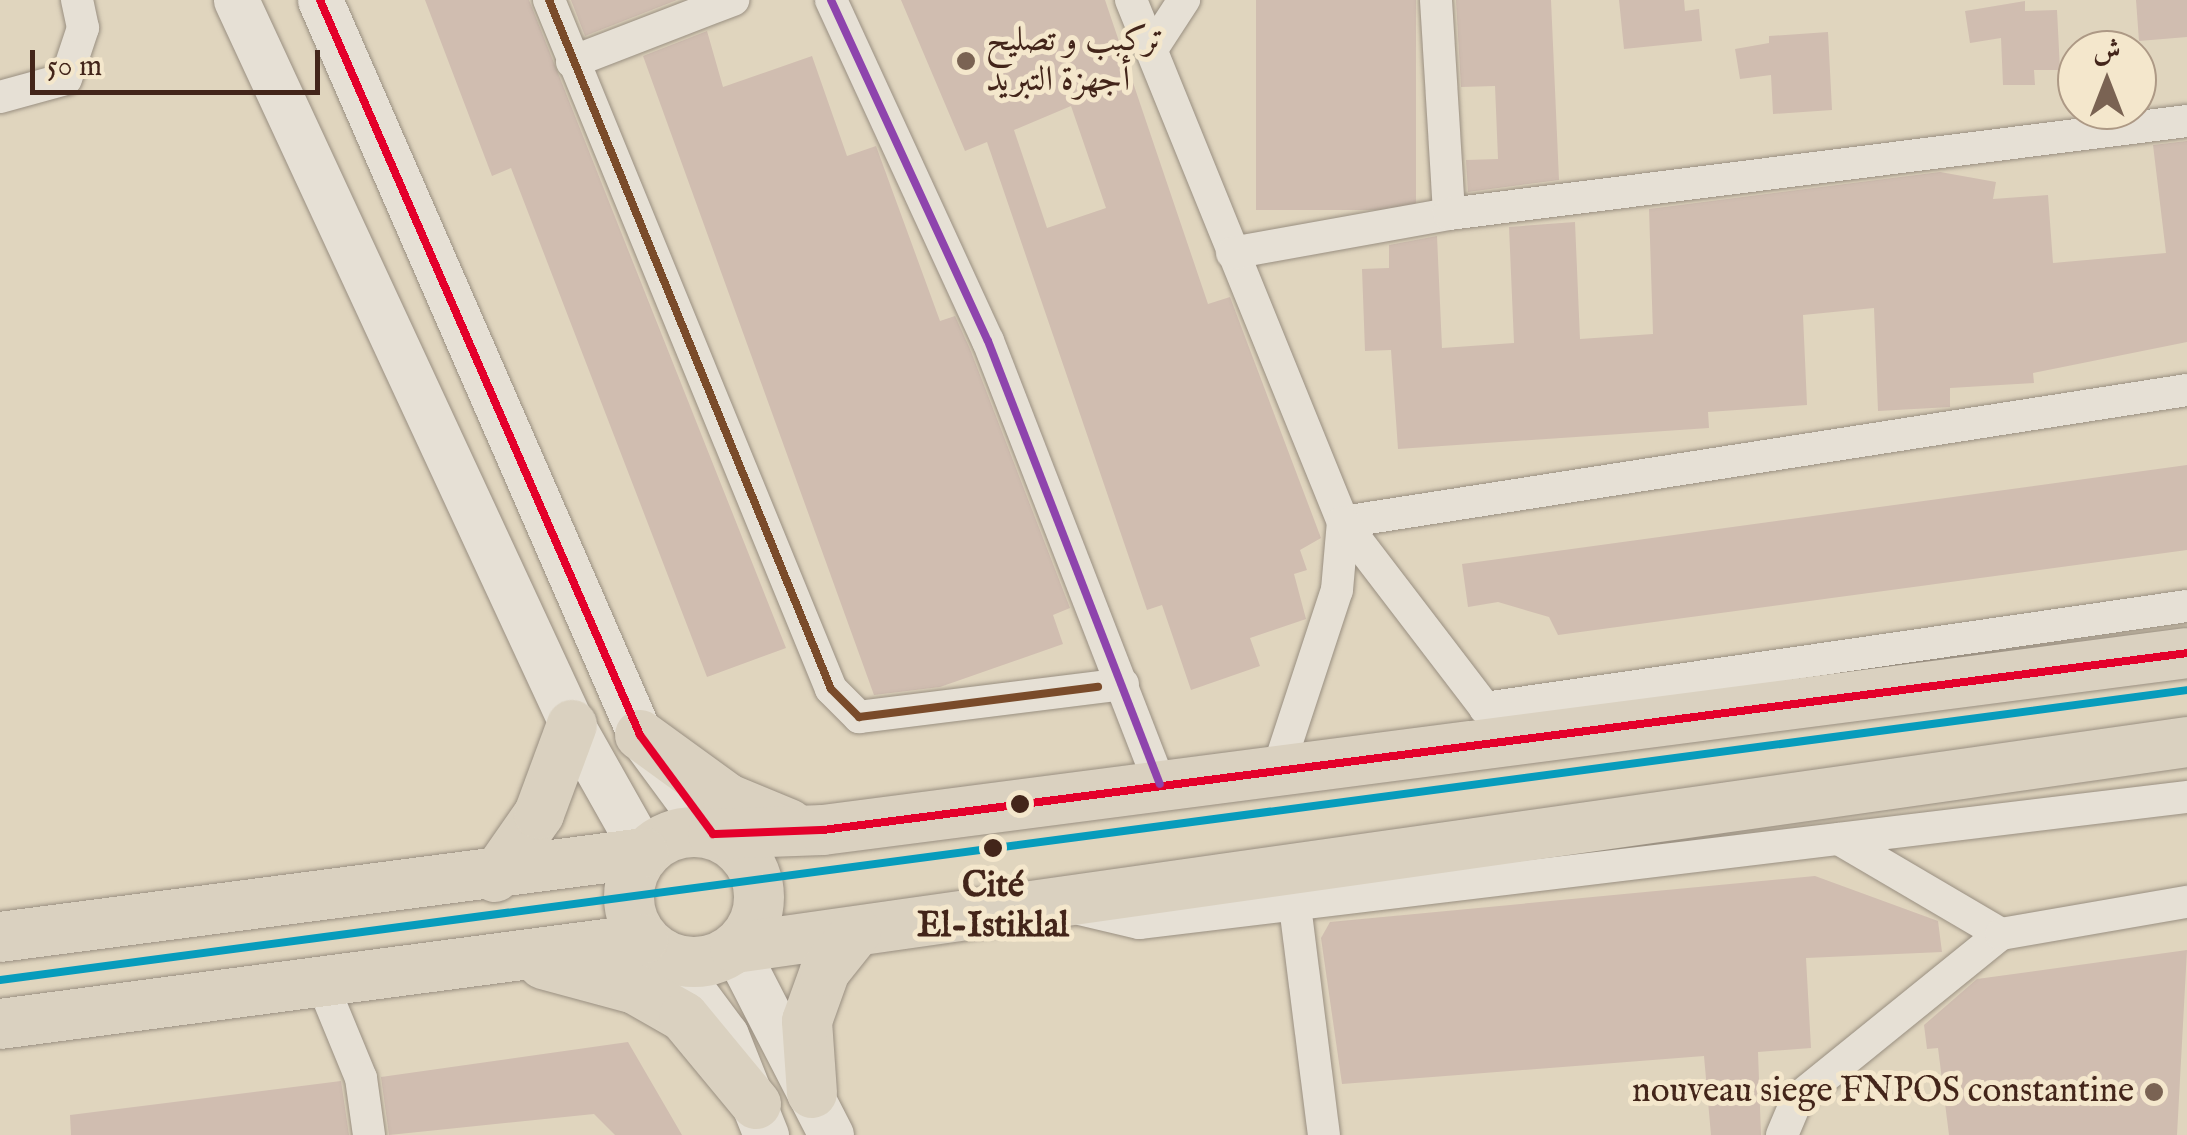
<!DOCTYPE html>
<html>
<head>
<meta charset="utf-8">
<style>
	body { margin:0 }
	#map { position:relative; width:2187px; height:1135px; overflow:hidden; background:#e0d5be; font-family:"IM FELL English",Amiri,serif }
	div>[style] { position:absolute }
	.building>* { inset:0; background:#d0bdb0; transform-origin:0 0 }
	.roads { filter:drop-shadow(0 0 2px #998f81) drop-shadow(0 0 2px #998f81) }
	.street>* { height:32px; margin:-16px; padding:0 16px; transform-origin:16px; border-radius:16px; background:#e6e0d5 }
	.secondary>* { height:45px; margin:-22.5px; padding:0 22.5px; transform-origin:22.5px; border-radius:22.5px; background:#e6e0d5 }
	.primary>* { height:50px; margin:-25px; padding:0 25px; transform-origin:25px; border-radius:25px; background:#dad1c0 }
	.primary>.ring { margin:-25px; padding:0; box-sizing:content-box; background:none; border:50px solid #dad1c0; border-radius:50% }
	.bus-1>* { height:8px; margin:-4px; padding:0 4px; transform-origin:4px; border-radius:4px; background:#e4002b }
	.bus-2>* { height:8px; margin:-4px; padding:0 4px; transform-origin:4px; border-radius:4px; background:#7a4b2a }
	.bus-3>* { height:8px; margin:-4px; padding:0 4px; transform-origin:4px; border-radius:4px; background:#8e44ad }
	.tram-1>* { height:8px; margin:-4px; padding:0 4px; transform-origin:4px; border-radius:4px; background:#079cbc }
	.dots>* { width:28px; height:28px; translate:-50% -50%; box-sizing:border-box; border:5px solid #f4e7cc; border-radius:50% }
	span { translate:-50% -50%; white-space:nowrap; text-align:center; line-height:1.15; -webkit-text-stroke:10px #f4e7cc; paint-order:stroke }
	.poi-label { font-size:35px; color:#43251a }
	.left { translate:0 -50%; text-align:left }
	.right { translate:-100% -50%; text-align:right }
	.stop-label { font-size:35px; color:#43251a; font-weight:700 }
	.north { position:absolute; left:2057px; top:30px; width:100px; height:100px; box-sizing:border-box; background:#f4e7cc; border:2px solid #ad9985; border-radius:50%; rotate:0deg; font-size:28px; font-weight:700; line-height:40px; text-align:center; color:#43251a }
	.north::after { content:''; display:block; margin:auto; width:35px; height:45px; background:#7a6353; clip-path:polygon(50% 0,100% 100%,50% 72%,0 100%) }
	.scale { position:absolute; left:30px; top:50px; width:290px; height:45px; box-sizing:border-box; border:5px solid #43251a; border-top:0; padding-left:12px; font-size:30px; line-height:35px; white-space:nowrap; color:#43251a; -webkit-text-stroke:8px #f4e7cc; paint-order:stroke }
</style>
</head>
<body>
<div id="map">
	<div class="building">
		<i style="clip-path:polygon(425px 0,529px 0,786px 648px,707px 677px,511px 168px,492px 176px)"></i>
		<i style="clip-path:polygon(571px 0,677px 0,585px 36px)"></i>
		<i style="clip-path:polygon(evenodd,901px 0,1105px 0,1208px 304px,1230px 297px,1321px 538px,1300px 550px,1307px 570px,1294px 574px,1306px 619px,1250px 638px,1260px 666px,1191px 690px,1162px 605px,1147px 610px,987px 142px,965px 151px,901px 0,1071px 106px,1106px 208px,1047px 228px,1014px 130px,1071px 106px)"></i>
		<i style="left:1256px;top:0;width:160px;height:210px"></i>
		<i style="clip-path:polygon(1456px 0,1551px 0,1559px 180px,1468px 192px,1466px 160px,1498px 159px,1495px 86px,1461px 87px)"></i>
		<i style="clip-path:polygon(1619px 0,1684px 0,1685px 11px,1699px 9px,1702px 41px,1624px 49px)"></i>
		<i style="clip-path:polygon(2136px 0,2187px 0,2187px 37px,2139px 41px)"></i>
		<i style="clip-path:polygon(2025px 1px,2025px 11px,2057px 10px,2060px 70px,2034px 70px,2035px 85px,2003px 85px,2001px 38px,1970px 43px,1965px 11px)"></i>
		<i style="clip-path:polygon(707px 31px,723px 87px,812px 56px,847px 156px,876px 146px,940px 321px,955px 316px,970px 349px,1070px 608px,1053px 615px,1063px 644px,940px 687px,874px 695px,643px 56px)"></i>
		<i style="clip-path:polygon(1828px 32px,1832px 110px,1773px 114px,1771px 75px,1740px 79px,1735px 49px,1769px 43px,1769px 36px)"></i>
		<i style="clip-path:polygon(2187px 141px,2187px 342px,2033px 373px,2034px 383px,1950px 388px,1950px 407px,1878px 411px,1874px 308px,1803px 315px,1807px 405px,1708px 412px,1709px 428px,1398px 449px,1391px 350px,1365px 351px,1362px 269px,1389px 268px,1389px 245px,1437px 236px,1442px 348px,1514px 343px,1509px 227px,1575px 222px,1580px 339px,1653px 334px,1649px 209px,1940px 172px,1996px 182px,1993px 199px,2048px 195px,2053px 263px,2166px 253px,2153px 145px)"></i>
		<i style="clip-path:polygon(2187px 465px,2187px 550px,1558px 635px,1549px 617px,1498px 602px,1468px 607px,1462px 564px)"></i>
		<i style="clip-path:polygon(1815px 876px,1938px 921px,1942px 952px,1806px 958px,1811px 1048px,1758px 1052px,1761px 1135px,1711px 1135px,1704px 1056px,1342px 1084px,1321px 938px,1330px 922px)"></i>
		<i style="clip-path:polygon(2187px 950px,2177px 1135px,1949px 1135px,1938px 1048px,1927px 1049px,1924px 1025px,1977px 979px)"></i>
		<i style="clip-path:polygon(628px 1042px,682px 1135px,615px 1135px,594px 1114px,389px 1135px,381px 1077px)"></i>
		<i style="clip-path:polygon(341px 1081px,349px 1135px,71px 1135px,70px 1115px)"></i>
	</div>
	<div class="roads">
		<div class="street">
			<i style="left:549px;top:0;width:744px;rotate:67.74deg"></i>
			<i style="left:831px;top:689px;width:40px;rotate:45deg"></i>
			<i style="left:859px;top:717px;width:266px;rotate:-7.1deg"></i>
			<i style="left:831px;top:0;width:375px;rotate:65.3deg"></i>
			<i style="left:988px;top:341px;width:475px;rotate:68.8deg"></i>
			<i style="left:1131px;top:0;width:563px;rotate:67.9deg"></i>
			<i style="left:1343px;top:522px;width:854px;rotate:-8.89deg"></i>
			<i style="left:1436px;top:0;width:214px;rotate:86.5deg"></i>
			<i style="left:1152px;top:49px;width:59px;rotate:-56.9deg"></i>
			<i style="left:572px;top:62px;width:173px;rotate:-21.1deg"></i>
			<i style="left:0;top:97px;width:68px;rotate:-15.3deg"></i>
			<i style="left:66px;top:79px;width:54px;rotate:-71.6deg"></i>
			<i style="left:83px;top:28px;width:29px;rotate:-102deg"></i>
			<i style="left:1232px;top:253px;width:220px;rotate:-10.2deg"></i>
			<i style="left:1449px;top:214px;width:744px;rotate:-7.18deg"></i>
			<i style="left:1485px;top:708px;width:709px;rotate:-8.27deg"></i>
			<i style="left:1278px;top:769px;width:188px;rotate:-71.8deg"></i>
			<i style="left:1337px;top:590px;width:68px;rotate:-85deg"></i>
			<i style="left:1343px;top:522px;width:234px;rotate:52.6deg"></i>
			<i style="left:1485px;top:708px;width:20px;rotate:24deg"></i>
			<i style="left:1839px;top:839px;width:188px;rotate:30.4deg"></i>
			<i style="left:1295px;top:906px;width:231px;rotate:82.8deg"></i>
			<i style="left:1079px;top:909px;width:62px;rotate:13.1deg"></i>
			<i style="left:1139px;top:923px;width:1056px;rotate:-6.86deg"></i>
			<i style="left:321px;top:981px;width:105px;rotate:67.6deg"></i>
			<i style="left:361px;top:1078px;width:58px;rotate:82deg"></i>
			<i style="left:1782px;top:1135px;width:39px;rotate:-67deg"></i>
			<i style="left:1797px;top:1099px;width:262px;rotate:-39deg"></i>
			<i style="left:2001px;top:934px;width:189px;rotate:-9.8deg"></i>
		</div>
		<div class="secondary">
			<i style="left:236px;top:0;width:799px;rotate:65.13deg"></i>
			<i style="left:572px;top:725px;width:147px;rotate:60.6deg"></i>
			<i style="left:320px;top:0;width:802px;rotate:66.47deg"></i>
			<i style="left:640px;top:735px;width:123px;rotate:53.6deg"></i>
			<i style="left:735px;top:948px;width:210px;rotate:62.8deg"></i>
			<i style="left:668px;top:957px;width:97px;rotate:53.4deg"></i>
			<i style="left:726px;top:1035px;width:108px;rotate:68.2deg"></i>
		</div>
		<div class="primary">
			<i style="left:640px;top:735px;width:109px;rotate:36deg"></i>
			<i style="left:728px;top:799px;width:66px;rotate:22.3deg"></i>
			<i class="ring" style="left:629px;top:832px;width:80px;height:80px"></i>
			<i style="left:713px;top:834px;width:110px;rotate:-2.1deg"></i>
			<i style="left:823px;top:830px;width:1375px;rotate:-7.39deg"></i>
			<i style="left:495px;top:877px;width:77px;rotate:-55.1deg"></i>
			<i style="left:539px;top:814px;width:95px;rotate:-69.7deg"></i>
			<i style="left:0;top:937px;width:649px;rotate:-7.43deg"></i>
			<i style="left:735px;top:948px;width:1467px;rotate:-8.07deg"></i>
			<i style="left:543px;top:964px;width:95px;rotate:15.2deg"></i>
			<i style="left:635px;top:989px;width:56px;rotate:29.7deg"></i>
			<i style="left:684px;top:1017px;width:113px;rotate:50.4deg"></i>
			<i style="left:0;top:1024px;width:649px;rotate:-7.53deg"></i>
			<i style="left:812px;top:1093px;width:72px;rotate:-94deg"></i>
			<i style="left:807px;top:1021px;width:53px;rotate:-70.2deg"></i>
			<i style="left:825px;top:971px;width:50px;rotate:-51.5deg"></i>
		</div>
	</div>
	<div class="bus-1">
		<i style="left:320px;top:0;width:802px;rotate:66.47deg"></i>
		<i style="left:640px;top:735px;width:123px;rotate:53.6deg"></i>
		<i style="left:713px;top:834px;width:110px;rotate:-2.1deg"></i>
		<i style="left:823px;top:830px;width:1375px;rotate:-7.39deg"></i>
	</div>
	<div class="bus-2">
		<i style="left:549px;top:0;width:744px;rotate:67.74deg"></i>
		<i style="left:831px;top:689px;width:40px;rotate:45deg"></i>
		<i style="left:859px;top:717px;width:241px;rotate:-7.2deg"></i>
	</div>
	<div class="bus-3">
		<i style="left:831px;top:0;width:375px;rotate:65.3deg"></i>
		<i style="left:988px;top:341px;width:475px;rotate:68.8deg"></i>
	</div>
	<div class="tram-1">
		<i style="left:0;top:980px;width:2206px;rotate:-7.55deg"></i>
	</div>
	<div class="dots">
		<i style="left:966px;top:61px;background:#7a6353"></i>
		<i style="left:1020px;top:804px;background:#43251a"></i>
		<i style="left:993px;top:848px;background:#43251a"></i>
		<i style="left:2154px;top:1092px;background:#7a6353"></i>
	</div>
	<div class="poi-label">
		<span class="left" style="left:986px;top:61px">تركيب و تصليح<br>أجهزة التبريد</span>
		<span class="right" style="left:2134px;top:1092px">nouveau siege FNPOS constantine</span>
	</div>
	<div class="stop-label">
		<span style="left:993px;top:907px">Cité<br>El-Istiklal</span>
	</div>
	<div class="north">ش</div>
	<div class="scale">50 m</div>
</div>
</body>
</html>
